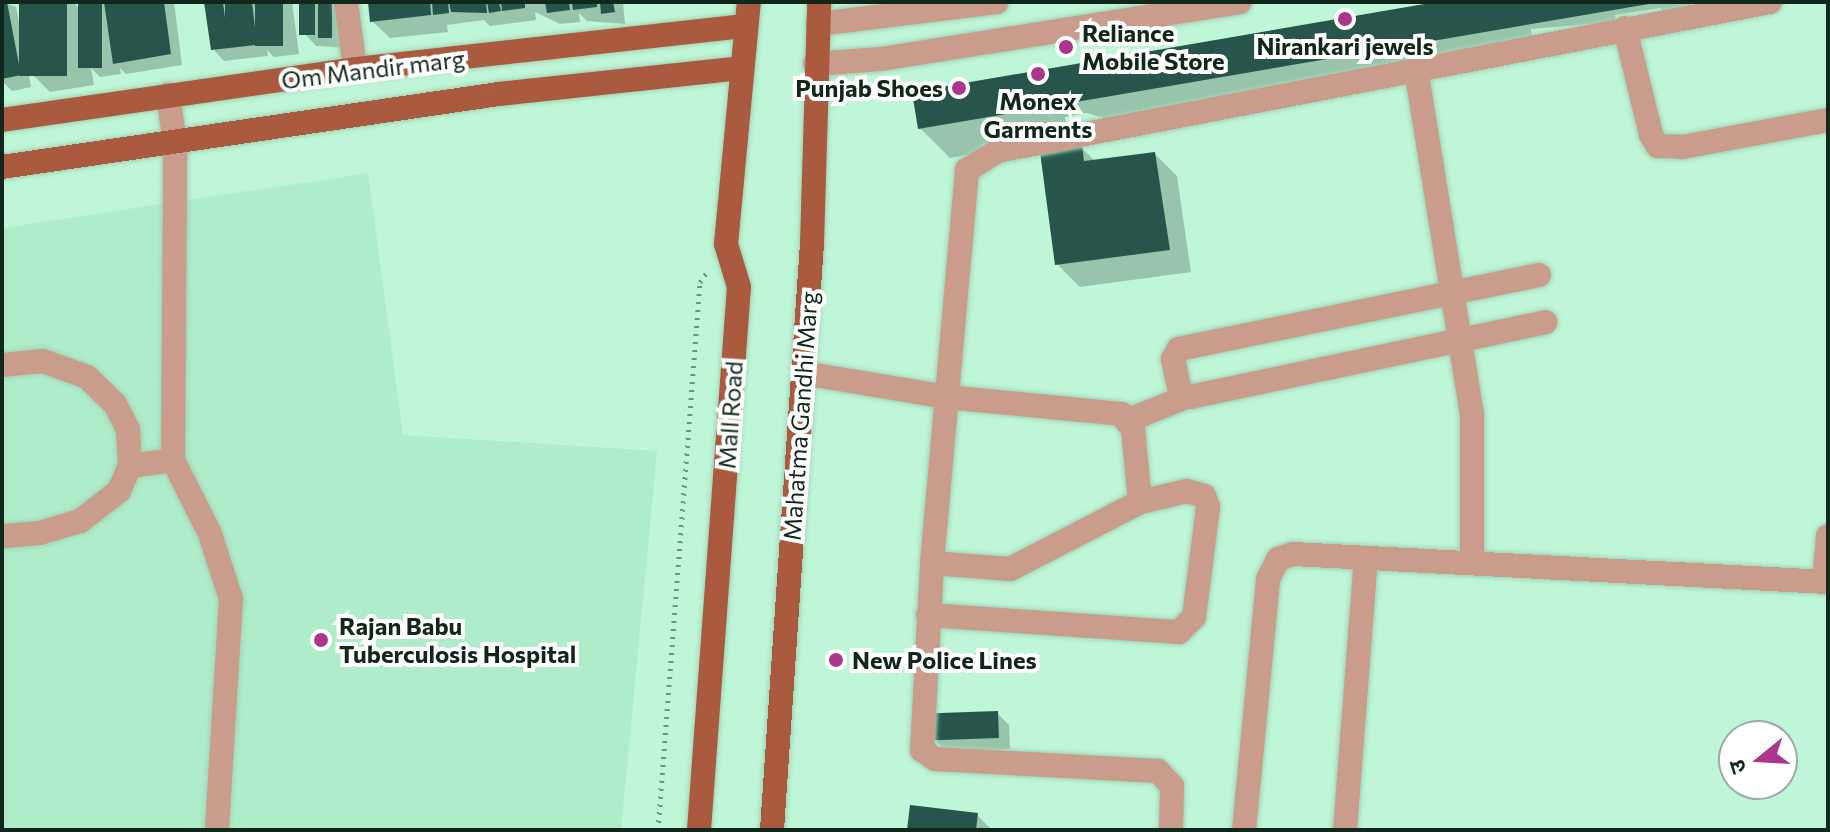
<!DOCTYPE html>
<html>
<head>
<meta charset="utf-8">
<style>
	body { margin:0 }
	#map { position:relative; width:1830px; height:832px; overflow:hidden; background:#bff6d7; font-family:Commissioner,"Noto Sans Devanagari",sans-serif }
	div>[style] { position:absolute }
	.built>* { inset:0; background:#afecc9 }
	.shadow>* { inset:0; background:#0003 }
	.building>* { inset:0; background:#27554c; transform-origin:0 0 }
	.path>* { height:5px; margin-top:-2.5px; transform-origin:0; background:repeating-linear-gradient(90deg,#6d957e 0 2px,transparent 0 8px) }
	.roads { filter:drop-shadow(0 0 2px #a0d1b5) drop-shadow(0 0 2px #a0d1b5) }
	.minor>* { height:24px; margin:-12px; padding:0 12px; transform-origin:12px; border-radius:12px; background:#ca9c8c }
	.major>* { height:24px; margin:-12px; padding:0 12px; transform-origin:12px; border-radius:12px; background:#aa5a3e }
	.dots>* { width:22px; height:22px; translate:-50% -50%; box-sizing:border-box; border:4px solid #fff; border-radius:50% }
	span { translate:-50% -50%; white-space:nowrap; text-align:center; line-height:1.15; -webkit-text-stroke:8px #fff; paint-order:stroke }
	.poi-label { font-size:24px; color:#11271b; font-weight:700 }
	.left { translate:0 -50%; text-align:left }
	.right { translate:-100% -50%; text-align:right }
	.street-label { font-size:24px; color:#11271b }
	.frame { position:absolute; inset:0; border:4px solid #11271b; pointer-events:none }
	.north { position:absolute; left:1718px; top:720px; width:80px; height:80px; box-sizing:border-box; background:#fff; border:2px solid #a0a9a4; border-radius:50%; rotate:252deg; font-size:22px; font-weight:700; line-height:32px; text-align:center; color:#11271b }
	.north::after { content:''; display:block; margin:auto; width:28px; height:36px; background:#ac368e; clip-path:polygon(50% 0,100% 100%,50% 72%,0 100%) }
</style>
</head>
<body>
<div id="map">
	<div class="built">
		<i style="clip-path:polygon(368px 173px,403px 435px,657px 451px,621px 830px,2px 830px,2px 228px)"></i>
	</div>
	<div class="shadow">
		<i style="clip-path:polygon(2px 2px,16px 7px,28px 68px,21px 2px,73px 2px,82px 11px,80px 2px,174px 2px,182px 65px,126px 74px,120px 68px,121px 74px,100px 77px,91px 68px,94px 85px,50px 92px,28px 70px,31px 87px,12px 91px,2px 81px)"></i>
		<i style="clip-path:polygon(206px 2px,292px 2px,299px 54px,274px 57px,267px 50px,268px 56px,224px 61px,213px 49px)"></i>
		<i style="clip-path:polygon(301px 2px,342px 2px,347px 48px,316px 46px,305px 34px)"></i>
		<i style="clip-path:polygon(370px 2px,623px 2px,625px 24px,587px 21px,579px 13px,580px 22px,560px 24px,535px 12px,536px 20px,490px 26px,484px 20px,447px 25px,448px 32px,390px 38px,372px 21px)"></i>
		<i style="clip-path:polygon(1448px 2px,1692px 2px,1693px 9px,1666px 14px,1660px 8px,1615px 15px,1616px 22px,1531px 29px,1532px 37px,1456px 57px,1450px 51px,1439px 53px,1440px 59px,1148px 110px,1149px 115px,1113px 121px,1087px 113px,1065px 117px,1066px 124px,1048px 127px,1049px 132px,1012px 133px,1013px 139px,982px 144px,983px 152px,950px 158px,920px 128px,1123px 58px)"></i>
		<i style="clip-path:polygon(1081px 147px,1096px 162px,1155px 154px,1177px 176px,1191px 272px,1080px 287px,1057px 264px)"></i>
		<i style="clip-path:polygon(997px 713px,1009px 725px,1010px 749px,948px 753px,936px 741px)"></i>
		<i style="clip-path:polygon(977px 815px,992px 830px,909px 830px)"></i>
	</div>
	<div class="building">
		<i style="clip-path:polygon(2px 2px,7px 2px,21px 75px,2px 79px)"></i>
		<i style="left:19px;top:2px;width:48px;height:74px"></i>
		<i style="left:78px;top:2px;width:24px;height:66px"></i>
		<i style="clip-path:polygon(104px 2px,164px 2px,171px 54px,113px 64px)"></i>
		<i style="clip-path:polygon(204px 2px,223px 2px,225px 18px,225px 2px,252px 2px,257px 45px,211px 50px)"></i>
		<i style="left:255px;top:2px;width:28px;height:44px"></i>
		<i style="left:299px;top:2px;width:16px;height:33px"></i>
		<i style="left:318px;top:2px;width:14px;height:36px"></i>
		<i style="clip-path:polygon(368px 2px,430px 2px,431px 15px,370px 22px)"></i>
		<i style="clip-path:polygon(432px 2px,448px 2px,449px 13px,433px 15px)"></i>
		<i style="clip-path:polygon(449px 2px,486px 2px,487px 13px,451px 12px)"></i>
		<i style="clip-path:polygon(487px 2px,499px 2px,501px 11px,489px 13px)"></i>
		<i style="clip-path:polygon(501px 2px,525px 2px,525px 8px,502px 11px)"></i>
		<i style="clip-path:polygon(545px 2px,569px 2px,570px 10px,547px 13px)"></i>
		<i style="clip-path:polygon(572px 2px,597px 2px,597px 7px,573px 10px)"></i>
		<i style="clip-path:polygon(600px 2px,613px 2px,615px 12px,601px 14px)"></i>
		<i style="clip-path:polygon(1436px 2px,1649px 4px,918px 129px,912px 92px)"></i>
		<i style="clip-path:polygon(1082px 145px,1084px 161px,1155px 152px,1170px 250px,1055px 265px,1040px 152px)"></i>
		<i style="left:998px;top:711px;width:27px;height:65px;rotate:88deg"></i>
		<i style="clip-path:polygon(910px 805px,978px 813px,976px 830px,907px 830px)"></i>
	</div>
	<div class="path">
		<i style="left:658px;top:830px;width:550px;rotate:-85.62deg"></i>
		<i style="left:700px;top:282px;width:14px;rotate:-54deg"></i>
	</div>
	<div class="roads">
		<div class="minor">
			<i style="left:346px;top:2px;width:68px;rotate:82.3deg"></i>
			<i style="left:818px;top:24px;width:180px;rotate:-7deg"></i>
			<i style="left:1625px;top:28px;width:110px;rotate:76.3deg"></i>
			<i style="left:1651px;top:135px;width:13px;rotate:58deg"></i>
			<i style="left:1658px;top:146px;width:24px;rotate:2deg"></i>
			<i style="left:1682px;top:147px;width:148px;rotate:-10.5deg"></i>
			<i style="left:815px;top:64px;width:66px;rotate:-4.3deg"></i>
			<i style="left:881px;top:59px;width:363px;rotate:-9deg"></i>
			<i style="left:1416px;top:69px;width:351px;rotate:80.8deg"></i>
			<i style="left:1472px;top:416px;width:147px;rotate:90deg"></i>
			<i style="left:1539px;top:275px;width:368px;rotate:168.4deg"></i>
			<i style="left:1179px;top:349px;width:12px;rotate:121deg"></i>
			<i style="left:1173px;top:359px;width:33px;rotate:78deg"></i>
			<i style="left:1180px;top:391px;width:12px;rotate:31deg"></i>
			<i style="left:1190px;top:397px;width:363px;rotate:-11.9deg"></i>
			<i style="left:2px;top:365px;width:41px;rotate:-5.6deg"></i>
			<i style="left:43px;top:361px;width:47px;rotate:20deg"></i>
			<i style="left:87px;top:377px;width:39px;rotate:44deg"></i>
			<i style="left:115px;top:404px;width:28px;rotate:63deg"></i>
			<i style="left:128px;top:429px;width:37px;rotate:87deg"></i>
			<i style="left:130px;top:466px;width:27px;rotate:114deg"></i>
			<i style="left:119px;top:491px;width:49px;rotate:142.4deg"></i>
			<i style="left:80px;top:521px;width:42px;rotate:163.3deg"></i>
			<i style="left:40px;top:533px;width:38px;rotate:175deg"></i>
			<i style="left:803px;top:373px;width:145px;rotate:9.5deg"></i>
			<i style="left:946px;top:397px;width:176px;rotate:5.5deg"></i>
			<i style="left:1121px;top:414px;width:19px;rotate:51deg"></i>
			<i style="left:1133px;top:429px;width:73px;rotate:84.5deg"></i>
			<i style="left:1129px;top:420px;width:61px;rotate:-22deg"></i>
			<i style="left:173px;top:460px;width:83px;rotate:63.4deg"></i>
			<i style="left:210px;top:534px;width:68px;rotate:72.1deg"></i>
			<i style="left:231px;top:599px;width:231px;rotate:93.5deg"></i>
			<i style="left:130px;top:466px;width:43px;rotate:-7.9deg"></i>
			<i style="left:173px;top:460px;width:317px;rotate:-89.6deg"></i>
			<i style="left:175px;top:143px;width:49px;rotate:-98.3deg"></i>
			<i style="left:1824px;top:582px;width:46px;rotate:-85deg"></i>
			<i style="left:928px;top:615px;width:252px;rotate:3.9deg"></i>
			<i style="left:1179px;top:632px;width:21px;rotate:-45deg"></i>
			<i style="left:1194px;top:617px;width:111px;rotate:-82.7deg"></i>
			<i style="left:1208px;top:507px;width:12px;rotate:-110deg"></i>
			<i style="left:1204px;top:496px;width:18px;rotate:-164deg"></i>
			<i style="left:1187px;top:491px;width:48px;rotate:166.8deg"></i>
			<i style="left:1140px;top:502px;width:146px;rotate:152.7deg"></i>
			<i style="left:1010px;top:569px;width:78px;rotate:-175.6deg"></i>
			<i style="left:1171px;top:830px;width:44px;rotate:-88.7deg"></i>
			<i style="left:1172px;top:786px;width:21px;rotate:-133deg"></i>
			<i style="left:1158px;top:771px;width:223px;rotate:-176.9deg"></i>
			<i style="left:935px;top:759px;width:16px;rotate:-145deg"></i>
			<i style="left:922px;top:750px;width:187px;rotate:-86.9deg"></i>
			<i style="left:932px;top:563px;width:395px;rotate:-84.9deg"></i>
			<i style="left:967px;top:170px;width:36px;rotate:-32deg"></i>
			<i style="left:997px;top:151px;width:787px;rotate:-10.91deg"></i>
			<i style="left:1244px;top:830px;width:252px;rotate:-84.5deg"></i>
			<i style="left:1268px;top:579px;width:22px;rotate:-63deg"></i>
			<i style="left:1278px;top:559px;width:16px;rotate:-18deg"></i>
			<i style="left:1293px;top:554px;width:536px;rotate:3deg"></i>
			<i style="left:1345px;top:830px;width:273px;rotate:-85.6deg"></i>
		</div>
		<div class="major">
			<i style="left:2px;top:120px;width:357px;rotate:-8.2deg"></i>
			<i style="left:355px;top:69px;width:392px;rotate:-6.3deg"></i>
			<i style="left:2px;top:167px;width:502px;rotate:-8.36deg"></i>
			<i style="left:499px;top:94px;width:243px;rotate:-6.1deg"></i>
			<i style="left:699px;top:830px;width:544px;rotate:-85.79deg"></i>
			<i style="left:739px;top:287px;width:45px;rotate:-106.8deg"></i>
			<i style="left:726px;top:244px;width:243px;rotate:-84.6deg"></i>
			<i style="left:772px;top:830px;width:587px;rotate:-86.1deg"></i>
			<i style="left:812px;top:244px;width:242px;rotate:-88.3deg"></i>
		</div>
	</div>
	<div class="dots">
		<i style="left:1345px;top:19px;background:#ac368e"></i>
		<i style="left:1066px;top:47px;background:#ac368e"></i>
		<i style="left:1038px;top:74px;background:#ac368e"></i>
		<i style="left:959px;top:88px;background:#ac368e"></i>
		<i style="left:321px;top:640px;background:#ac368e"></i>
		<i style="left:836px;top:660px;background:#ac368e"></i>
	</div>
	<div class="poi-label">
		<span class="left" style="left:1082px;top:47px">Reliance<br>Mobile Store</span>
		<span style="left:1345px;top:46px">Nirankari jewels</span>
		<span class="right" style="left:943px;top:88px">Punjab Shoes</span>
		<span style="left:1038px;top:115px">Monex<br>Garments</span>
		<span class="left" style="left:339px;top:640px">Rajan Babu<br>Tuberculosis Hospital</span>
		<span class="left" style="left:852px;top:660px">New Police Lines</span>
	</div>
	<div class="street-label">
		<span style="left:373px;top:69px;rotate:-7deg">Om Mandir marg</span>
		<span style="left:730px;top:415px;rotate:-86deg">Mall Road</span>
		<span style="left:800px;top:416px;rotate:-86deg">Mahatma Gandhi Marg</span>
	</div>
	<div class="frame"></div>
	<div class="north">उ</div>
</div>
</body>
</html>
